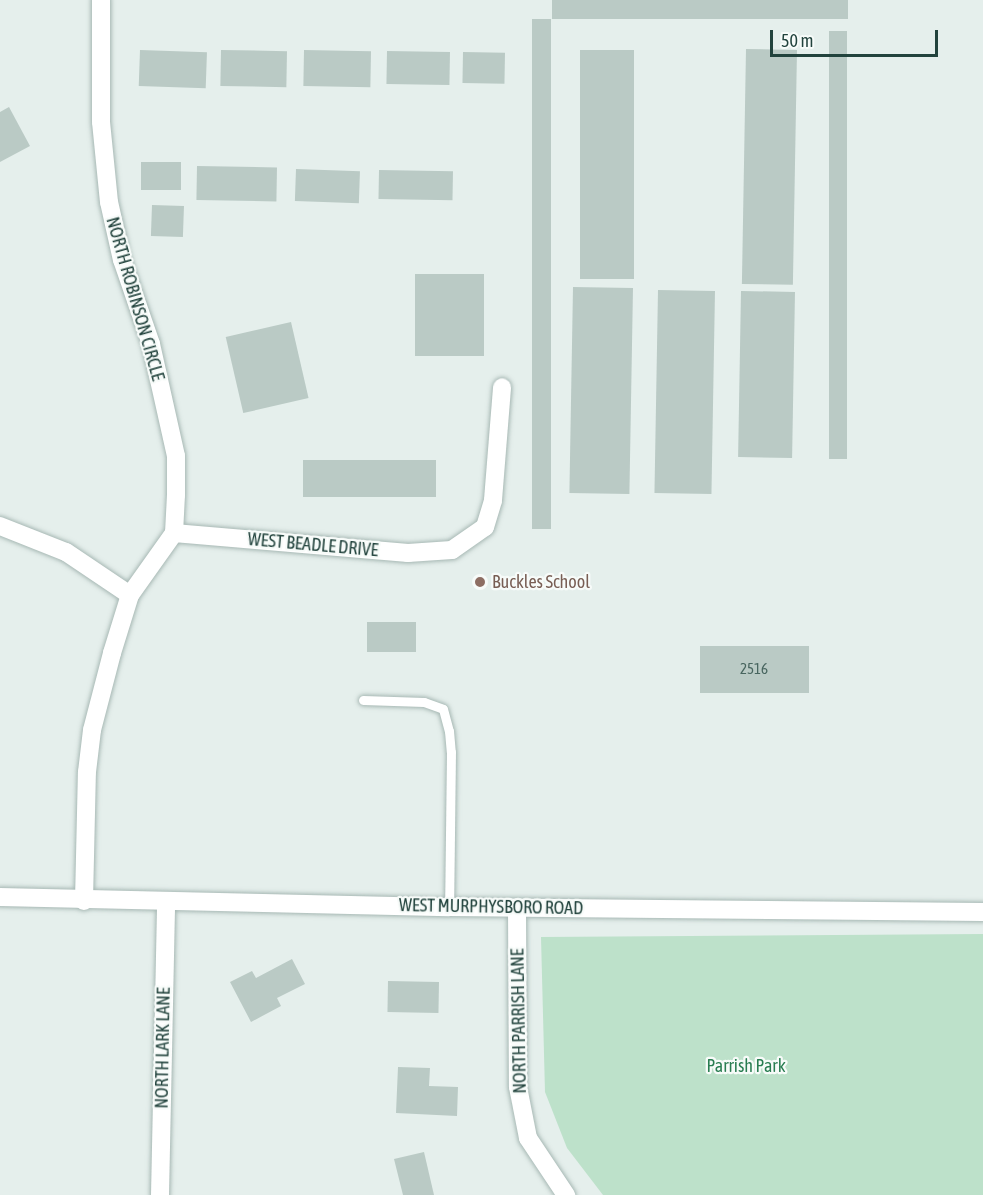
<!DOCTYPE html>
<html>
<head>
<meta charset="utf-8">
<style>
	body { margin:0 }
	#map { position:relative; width:983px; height:1195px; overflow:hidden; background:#e5efec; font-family:"Asap Condensed",sans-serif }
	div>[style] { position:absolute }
	.green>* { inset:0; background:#bde1ca }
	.building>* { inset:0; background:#bacac5; transform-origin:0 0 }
	.roads { filter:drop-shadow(0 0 2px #a7b8b4) drop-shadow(0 0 2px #a7b8b4) }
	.lane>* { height:9px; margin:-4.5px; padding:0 4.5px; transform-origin:4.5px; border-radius:4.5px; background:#fff }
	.street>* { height:18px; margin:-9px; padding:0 9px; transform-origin:9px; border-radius:9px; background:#fff }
	.secondary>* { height:18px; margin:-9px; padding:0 9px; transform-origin:9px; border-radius:9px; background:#fff }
	.dots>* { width:16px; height:16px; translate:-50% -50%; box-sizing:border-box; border:3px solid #f7fbf9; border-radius:50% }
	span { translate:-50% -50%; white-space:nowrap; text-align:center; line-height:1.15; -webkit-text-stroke:4.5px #f7fbf9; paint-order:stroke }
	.number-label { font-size:15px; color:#48655f }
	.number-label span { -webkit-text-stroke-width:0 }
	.street-label { font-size:18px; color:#22433d }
	.education-label { font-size:18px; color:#785e54 }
	.left { translate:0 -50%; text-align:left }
	.park-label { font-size:18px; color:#297d51 }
	.scale { position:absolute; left:770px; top:30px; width:168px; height:27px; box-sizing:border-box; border:3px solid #22433d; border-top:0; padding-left:8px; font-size:18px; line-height:21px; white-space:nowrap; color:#22433d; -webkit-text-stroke:4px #f7fbf9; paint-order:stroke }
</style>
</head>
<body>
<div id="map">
	<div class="green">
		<i style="clip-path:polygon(983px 934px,983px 1195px,603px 1195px,567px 1148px,545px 1092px,541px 937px)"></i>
	</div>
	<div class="building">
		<i style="left:552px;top:0;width:296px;height:19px"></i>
		<i style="left:551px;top:19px;width:510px;height:19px;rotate:90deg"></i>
		<i style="left:829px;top:31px;width:18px;height:428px"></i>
		<i style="left:746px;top:49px;width:51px;height:235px;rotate:1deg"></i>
		<i style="left:140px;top:50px;width:67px;height:36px;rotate:2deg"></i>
		<i style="left:221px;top:50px;width:66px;height:36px;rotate:1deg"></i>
		<i style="left:304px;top:50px;width:67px;height:36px;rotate:1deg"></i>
		<i style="left:580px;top:50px;width:54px;height:229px"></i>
		<i style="left:387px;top:51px;width:63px;height:33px;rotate:1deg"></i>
		<i style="left:463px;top:52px;width:42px;height:31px;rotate:1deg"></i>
		<i style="clip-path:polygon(9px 107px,30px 146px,0 162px,0 112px)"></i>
		<i style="left:141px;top:162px;width:40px;height:28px"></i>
		<i style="left:197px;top:166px;width:80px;height:34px;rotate:1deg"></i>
		<i style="left:296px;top:169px;width:64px;height:32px;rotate:2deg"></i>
		<i style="left:379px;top:170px;width:74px;height:29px;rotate:1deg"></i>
		<i style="left:152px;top:205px;width:32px;height:31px;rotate:2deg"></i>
		<i style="left:415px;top:274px;width:69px;height:82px"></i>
		<i style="left:573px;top:287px;width:60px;height:206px;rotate:1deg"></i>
		<i style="left:658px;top:290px;width:57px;height:203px;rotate:1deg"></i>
		<i style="left:741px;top:291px;width:54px;height:166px;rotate:1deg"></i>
		<i style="left:291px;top:322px;width:78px;height:67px;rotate:77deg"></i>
		<i style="left:303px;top:460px;width:133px;height:37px"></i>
		<i style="left:367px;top:622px;width:49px;height:30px"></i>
		<i style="left:700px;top:646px;width:109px;height:47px"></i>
		<i style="clip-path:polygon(292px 959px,305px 984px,277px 998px,281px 1006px,251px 1022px,230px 982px,252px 971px,256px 978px)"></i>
		<i style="left:388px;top:981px;width:51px;height:31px;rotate:1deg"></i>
		<i style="clip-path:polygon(398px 1067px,430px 1068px,429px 1086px,458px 1087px,457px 1116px,396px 1113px)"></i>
		<i style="clip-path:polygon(424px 1152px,434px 1195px,403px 1195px,394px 1159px)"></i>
	</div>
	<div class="roads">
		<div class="lane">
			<i style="left:363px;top:700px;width:61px;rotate:1.9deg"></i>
			<i style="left:424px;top:702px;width:20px;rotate:20deg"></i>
			<i style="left:443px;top:709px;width:23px;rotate:75deg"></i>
			<i style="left:449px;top:731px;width:21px;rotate:85deg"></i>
			<i style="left:451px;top:752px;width:155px;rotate:90.7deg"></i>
		</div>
		<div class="street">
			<i style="left:0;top:526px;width:71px;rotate:21.5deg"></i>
			<i style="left:66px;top:552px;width:77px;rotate:33.9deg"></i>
			<i style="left:174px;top:533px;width:235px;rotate:4.9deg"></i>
			<i style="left:408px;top:553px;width:44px;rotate:-3.9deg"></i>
			<i style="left:452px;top:550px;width:40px;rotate:-34.9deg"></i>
			<i style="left:485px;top:527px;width:28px;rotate:-73deg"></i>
			<i style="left:493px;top:500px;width:113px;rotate:-85.4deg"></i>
			<i style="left:84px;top:901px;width:129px;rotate:-88.7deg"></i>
			<i style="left:87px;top:772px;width:42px;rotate:-83.2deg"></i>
			<i style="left:92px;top:730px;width:80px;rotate:-75.4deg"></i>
			<i style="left:112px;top:653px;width:61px;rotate:-72.8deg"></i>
			<i style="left:130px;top:595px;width:76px;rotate:-54.6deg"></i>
			<i style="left:174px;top:533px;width:38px;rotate:-87deg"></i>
			<i style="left:176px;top:495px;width:39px;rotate:-90deg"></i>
			<i style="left:176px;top:456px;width:115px;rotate:-102.6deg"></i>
			<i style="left:151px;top:344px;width:89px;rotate:-109deg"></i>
			<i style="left:122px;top:260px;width:59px;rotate:-102.6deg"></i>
			<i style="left:109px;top:202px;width:80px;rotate:-95.7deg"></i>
			<i style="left:101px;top:122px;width:122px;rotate:-90deg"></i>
			<i style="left:517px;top:908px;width:179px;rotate:89.7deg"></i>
			<i style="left:518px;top:1087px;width:52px;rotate:78.9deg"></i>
			<i style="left:528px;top:1138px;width:69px;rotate:56.3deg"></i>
			<i style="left:160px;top:1195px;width:293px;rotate:-88.8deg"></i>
		</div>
		<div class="secondary">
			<i style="left:0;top:897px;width:449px;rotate:1.3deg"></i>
			<i style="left:449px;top:907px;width:534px;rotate:0.54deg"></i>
		</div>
	</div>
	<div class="dots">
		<i style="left:480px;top:582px;background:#8d6e63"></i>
	</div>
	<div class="number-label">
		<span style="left:754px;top:669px">2516</span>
	</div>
	<div class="street-label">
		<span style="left:135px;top:299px;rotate:74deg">NORTH ROBINSON CIRCLE</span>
		<span style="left:313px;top:545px;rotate:5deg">WEST BEADLE DRIVE</span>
		<span style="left:491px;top:907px;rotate:1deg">WEST MURPHYSBORO ROAD</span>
		<span style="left:519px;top:1021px;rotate:-91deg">NORTH PARRISH LANE</span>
		<span style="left:163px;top:1048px;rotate:-89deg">NORTH LARK LANE</span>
	</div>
	<div class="education-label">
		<span class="left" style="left:492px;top:582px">Buckles School</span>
	</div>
	<div class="park-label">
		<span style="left:746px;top:1066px">Parrish Park</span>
	</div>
	<div class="scale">50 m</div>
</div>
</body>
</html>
